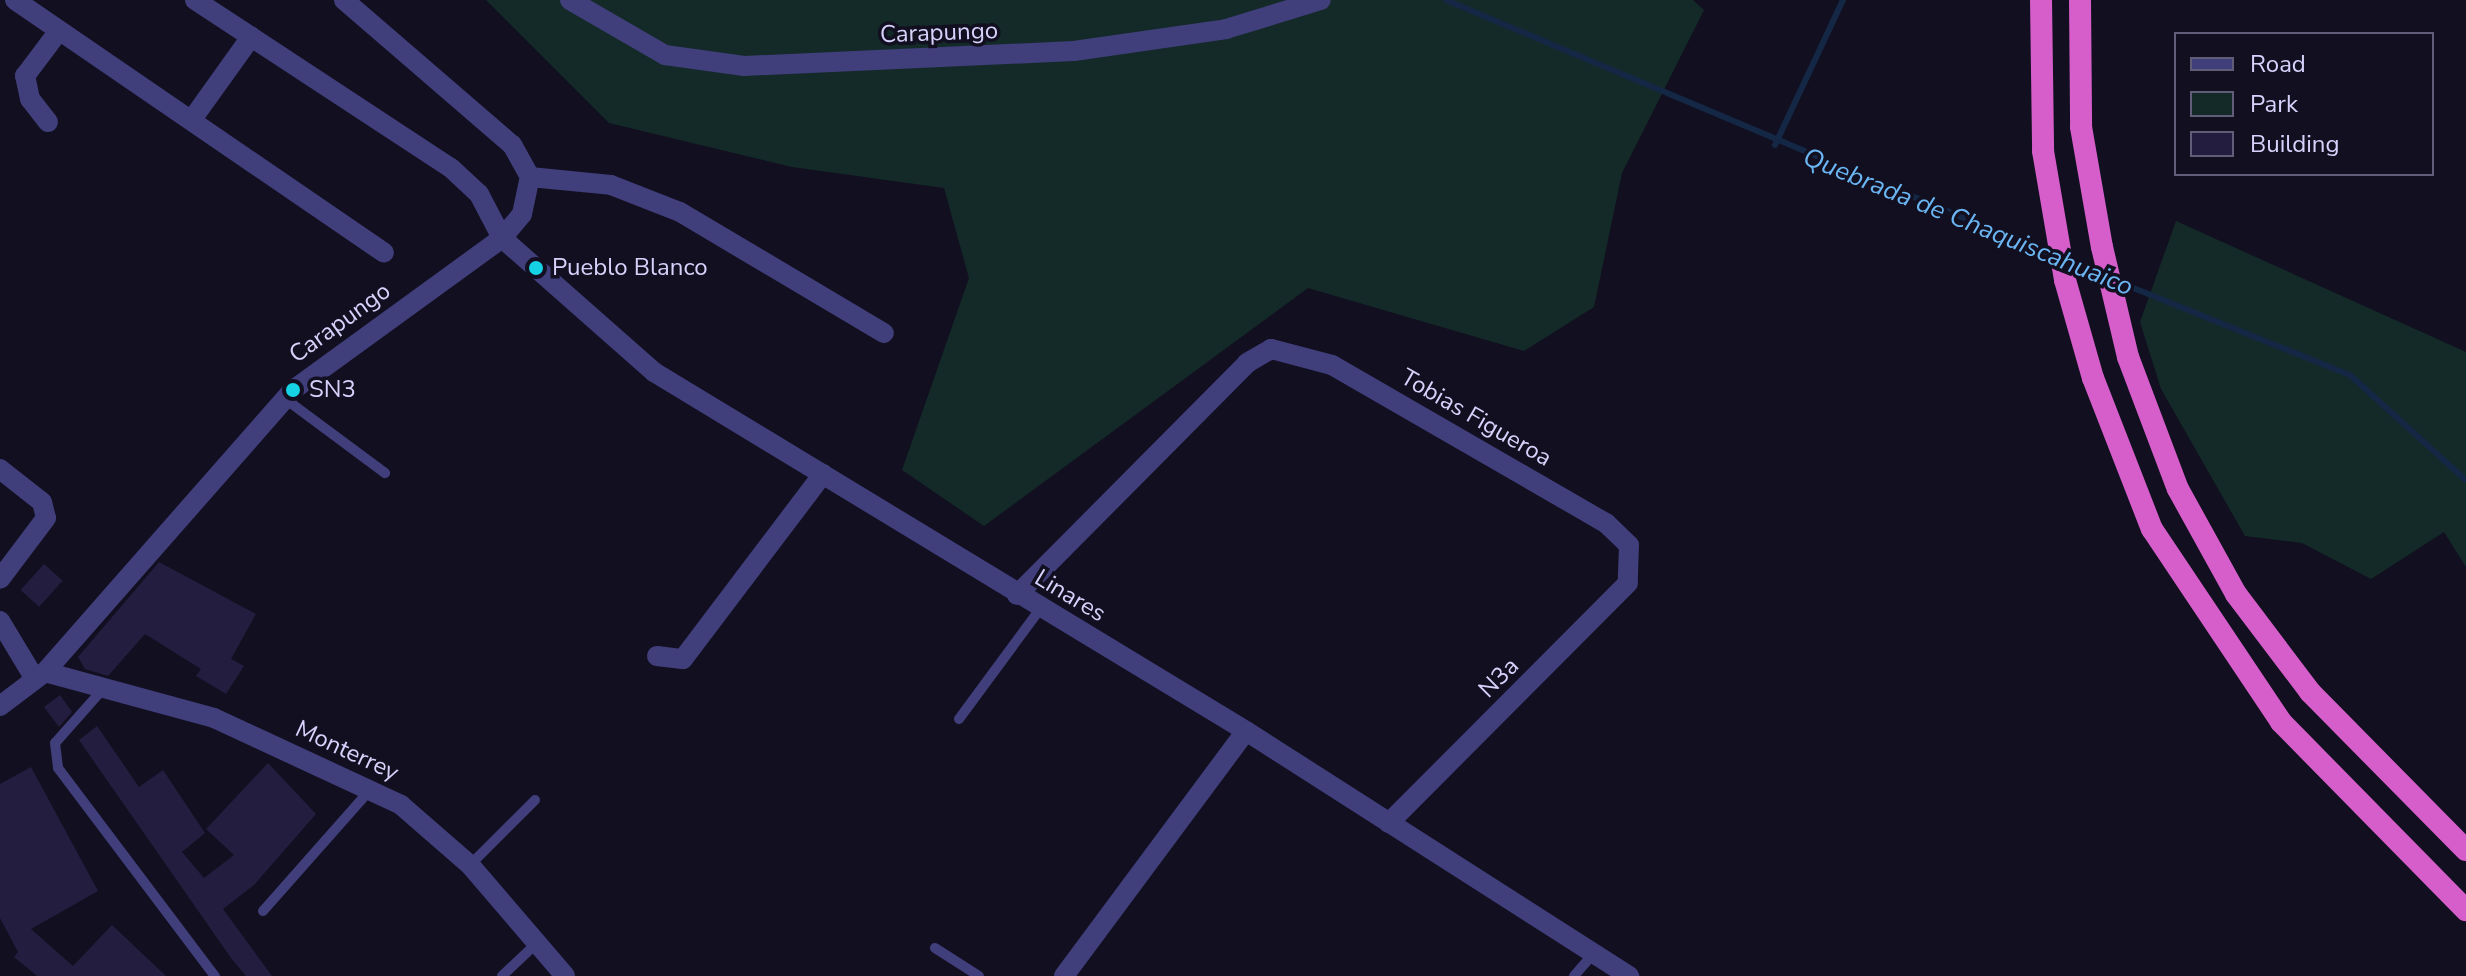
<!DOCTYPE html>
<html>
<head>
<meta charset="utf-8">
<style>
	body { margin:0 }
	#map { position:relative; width:2466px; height:976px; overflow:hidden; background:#120f20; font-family:"Nunito Sans",sans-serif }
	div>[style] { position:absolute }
	.green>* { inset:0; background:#132a28 }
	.stream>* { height:6px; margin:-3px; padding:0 3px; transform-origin:3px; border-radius:3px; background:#142846 }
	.building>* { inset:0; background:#231d3f; transform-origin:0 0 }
	.service>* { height:10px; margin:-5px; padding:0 5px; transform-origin:5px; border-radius:5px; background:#403e7b }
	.minor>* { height:20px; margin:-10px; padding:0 10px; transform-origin:10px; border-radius:10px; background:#403e7b }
	.tertiary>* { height:20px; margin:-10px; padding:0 10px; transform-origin:10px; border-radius:10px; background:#403e7b }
	.trunk>* { height:22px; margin:-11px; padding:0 11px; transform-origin:11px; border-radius:11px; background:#d55eca }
	.dots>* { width:22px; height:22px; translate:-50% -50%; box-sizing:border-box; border:4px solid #120f20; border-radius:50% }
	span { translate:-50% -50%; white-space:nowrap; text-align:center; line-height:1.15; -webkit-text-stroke:7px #120f20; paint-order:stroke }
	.street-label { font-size:24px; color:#d6d2fb }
	.poi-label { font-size:24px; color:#d6d2fb }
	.left { translate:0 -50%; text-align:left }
	.water-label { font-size:26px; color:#6ab5f2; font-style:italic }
	.legend { position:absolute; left:2174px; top:32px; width:260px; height:144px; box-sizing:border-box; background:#120f20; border:2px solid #605d78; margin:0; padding:10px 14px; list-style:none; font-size:24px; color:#d6d2fb }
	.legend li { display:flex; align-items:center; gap:16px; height:40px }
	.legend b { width:40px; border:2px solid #605d78 }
</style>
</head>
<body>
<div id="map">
	<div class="green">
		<i style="clip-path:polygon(486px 0,1693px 0,1704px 10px,1622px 173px,1594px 307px,1524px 351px,1308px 288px,984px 526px,902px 470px,969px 278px,944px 188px,792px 167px,609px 123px)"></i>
		<i style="clip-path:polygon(2176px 221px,2466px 352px,2466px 567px,2444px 532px,2371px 579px,2302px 543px,2245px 536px,2161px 389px,2140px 322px)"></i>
	</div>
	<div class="stream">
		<i style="left:1446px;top:0;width:660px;rotate:22.83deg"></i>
		<i style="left:1775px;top:145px;width:160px;rotate:-64.9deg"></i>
		<i style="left:2068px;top:262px;width:37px;rotate:22deg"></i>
		<i style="left:2116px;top:281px;width:252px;rotate:21.9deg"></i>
		<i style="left:2350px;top:375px;width:156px;rotate:42.2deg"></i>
	</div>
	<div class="building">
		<i style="clip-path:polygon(159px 562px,256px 614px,231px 659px,244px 666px,226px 694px,196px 676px,201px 669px,145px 634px,108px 676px,85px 669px,78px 657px)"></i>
		<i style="left:44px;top:564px;width:25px;height:35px;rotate:42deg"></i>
		<i style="clip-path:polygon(60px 695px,72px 712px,59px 727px,44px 707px)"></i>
		<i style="clip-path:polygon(97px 726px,139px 787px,163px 770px,205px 833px,182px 852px,204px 878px,234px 855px,206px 829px,268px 763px,316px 814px,254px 885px,223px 909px,272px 976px,246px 976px,231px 958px,79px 740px)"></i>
		<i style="clip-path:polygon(31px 767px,98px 891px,31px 929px,73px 966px,112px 925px,166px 976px,37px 976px,14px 957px,18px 952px,0 918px,0 784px)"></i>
	</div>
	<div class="service">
		<i style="left:284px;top:398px;width:126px;rotate:36.6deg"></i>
		<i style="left:103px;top:689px;width:72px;rotate:131.6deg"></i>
		<i style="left:55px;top:743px;width:25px;rotate:83deg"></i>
		<i style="left:58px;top:768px;width:261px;rotate:53deg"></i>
		<i style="left:959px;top:719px;width:137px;rotate:-53.6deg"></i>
		<i style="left:470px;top:865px;width:92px;rotate:-45deg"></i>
		<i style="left:263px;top:911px;width:160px;rotate:-48.5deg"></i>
		<i style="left:935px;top:948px;width:52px;rotate:32.5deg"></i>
		<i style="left:502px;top:976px;width:50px;rotate:-43.4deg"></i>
		<i style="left:1574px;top:976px;width:30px;rotate:-49deg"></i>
	</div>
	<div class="minor">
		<i style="left:15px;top:0;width:447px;rotate:34.4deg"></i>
		<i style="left:195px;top:0;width:306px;rotate:33.3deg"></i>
		<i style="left:451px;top:168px;width:38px;rotate:43deg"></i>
		<i style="left:479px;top:194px;width:50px;rotate:62.4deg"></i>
		<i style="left:502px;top:238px;width:203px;rotate:41.4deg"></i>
		<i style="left:654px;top:372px;width:692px;rotate:31.23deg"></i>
		<i style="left:1246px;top:731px;width:455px;rotate:32.6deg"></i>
		<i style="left:193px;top:118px;width:100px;rotate:-54.4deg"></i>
		<i style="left:48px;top:122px;width:29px;rotate:-128deg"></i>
		<i style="left:30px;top:99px;width:24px;rotate:-102deg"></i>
		<i style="left:25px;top:76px;width:55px;rotate:-53.1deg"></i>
		<i style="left:530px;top:177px;width:81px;rotate:5.6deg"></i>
		<i style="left:611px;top:185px;width:74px;rotate:21.4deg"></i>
		<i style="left:680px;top:212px;width:237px;rotate:30.7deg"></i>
		<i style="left:0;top:469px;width:53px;rotate:38.2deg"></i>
		<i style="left:42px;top:502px;width:16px;rotate:76deg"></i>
		<i style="left:46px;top:518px;width:76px;rotate:127deg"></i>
		<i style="left:1017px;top:595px;width:327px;rotate:-45.2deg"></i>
		<i style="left:1247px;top:363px;width:28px;rotate:-30deg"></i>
		<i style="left:1271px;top:349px;width:63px;rotate:14.7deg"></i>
		<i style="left:1332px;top:365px;width:316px;rotate:30deg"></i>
		<i style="left:1606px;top:523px;width:32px;rotate:44deg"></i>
		<i style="left:1629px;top:545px;width:38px;rotate:92deg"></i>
		<i style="left:1628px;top:583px;width:339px;rotate:134.9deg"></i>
		<i style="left:0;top:621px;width:68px;rotate:58.9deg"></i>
		<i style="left:657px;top:656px;width:26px;rotate:7deg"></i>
		<i style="left:683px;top:659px;width:232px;rotate:-52.9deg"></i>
		<i style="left:45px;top:672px;width:175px;rotate:15.2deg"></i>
		<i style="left:214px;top:718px;width:206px;rotate:24.9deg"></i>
		<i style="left:401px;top:805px;width:91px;rotate:41deg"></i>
		<i style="left:470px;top:865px;width:146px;rotate:49.4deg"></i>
		<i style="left:1064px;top:976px;width:305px;rotate:-53.4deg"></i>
	</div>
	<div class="tertiary">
		<i style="left:570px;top:0;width:110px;rotate:30.1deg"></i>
		<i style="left:665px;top:55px;width:80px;rotate:7.9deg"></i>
		<i style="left:744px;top:66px;width:330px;rotate:-2.6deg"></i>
		<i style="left:1074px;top:51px;width:154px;rotate:-8.2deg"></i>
		<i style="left:1226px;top:29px;width:99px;rotate:-17deg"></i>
		<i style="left:0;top:706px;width:56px;rotate:-37.1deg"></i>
		<i style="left:45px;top:672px;width:376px;rotate:-48.7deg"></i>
		<i style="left:293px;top:390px;width:258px;rotate:-36deg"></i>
		<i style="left:502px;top:238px;width:31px;rotate:-50deg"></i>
		<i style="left:522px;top:214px;width:38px;rotate:-78deg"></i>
		<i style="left:530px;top:177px;width:37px;rotate:-119deg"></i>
		<i style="left:512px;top:145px;width:222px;rotate:-139.2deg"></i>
	</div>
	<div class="trunk">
		<i style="left:2041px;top:0;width:151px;rotate:89.2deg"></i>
		<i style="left:2043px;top:151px;width:131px;rotate:80.3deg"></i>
		<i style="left:2065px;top:280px;width:102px;rotate:74.1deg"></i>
		<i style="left:2093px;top:378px;width:162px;rotate:68.7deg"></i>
		<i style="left:2152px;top:529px;width:232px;rotate:56.2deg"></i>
		<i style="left:2281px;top:722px;width:264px;rotate:45.5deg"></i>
		<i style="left:2080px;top:0;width:127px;rotate:89.5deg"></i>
		<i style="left:2081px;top:127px;width:122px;rotate:80.1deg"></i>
		<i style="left:2102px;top:247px;width:113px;rotate:76.7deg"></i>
		<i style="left:2128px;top:357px;width:141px;rotate:69.3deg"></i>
		<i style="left:2178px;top:489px;width:120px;rotate:61.1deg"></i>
		<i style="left:2236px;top:594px;width:123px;rotate:52.9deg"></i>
		<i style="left:2310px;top:692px;width:222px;rotate:45.4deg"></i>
	</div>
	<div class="dots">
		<i style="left:536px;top:268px;background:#15d3e5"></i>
		<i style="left:293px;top:390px;background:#15d3e5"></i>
	</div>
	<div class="street-label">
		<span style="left:939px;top:33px;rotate:-2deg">Carapungo</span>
		<span style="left:340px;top:323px;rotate:-36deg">Carapungo</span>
		<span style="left:1476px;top:418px;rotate:30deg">Tobias Figueroa</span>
		<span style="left:1070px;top:596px;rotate:31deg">Linares</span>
		<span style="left:1499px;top:678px;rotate:-45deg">N3a</span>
		<span style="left:347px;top:751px;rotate:25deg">Monterrey</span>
	</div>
	<div class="poi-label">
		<span class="left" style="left:552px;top:268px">Pueblo Blanco</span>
		<span class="left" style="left:309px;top:390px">SN3</span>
	</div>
	<div class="water-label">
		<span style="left:1968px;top:222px;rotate:22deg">Quebrada de Chaquiscahuaico</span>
	</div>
	<ul class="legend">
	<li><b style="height:10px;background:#403e7b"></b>Road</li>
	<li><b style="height:22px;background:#132a28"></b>Park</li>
	<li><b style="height:22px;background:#231d3f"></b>Building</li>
	</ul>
</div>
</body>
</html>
